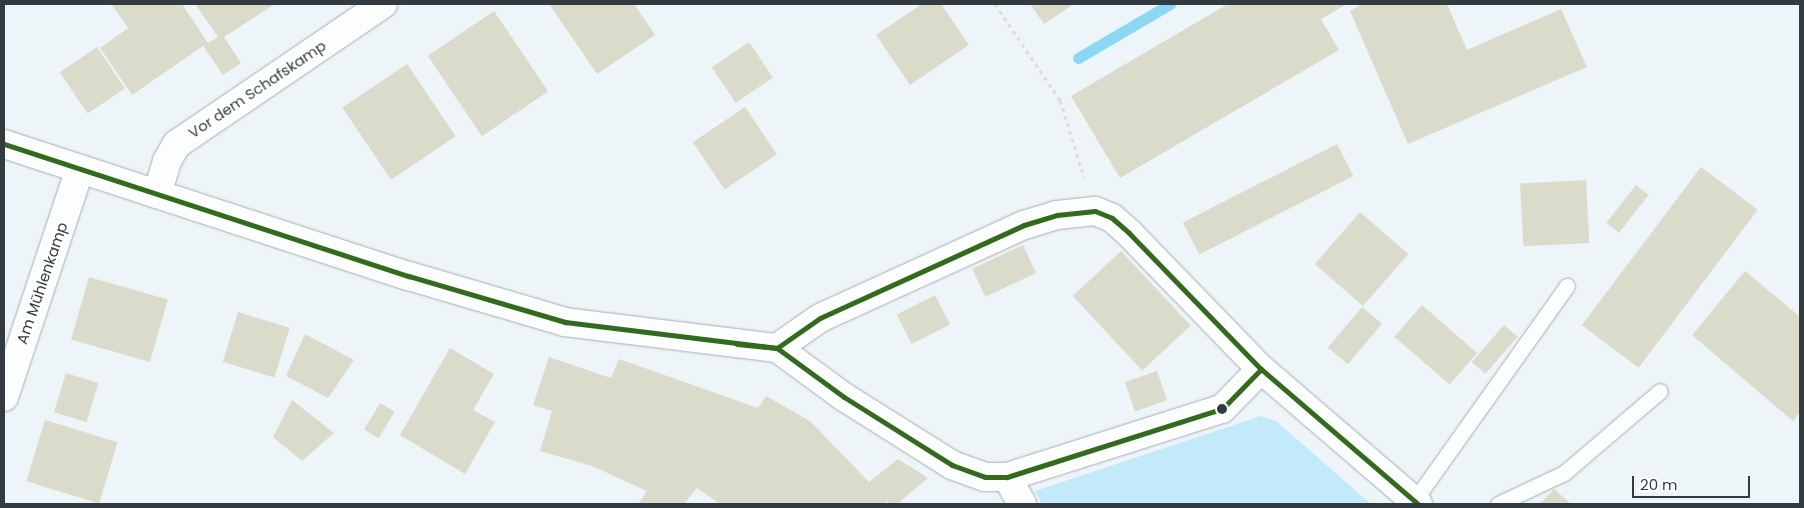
<!DOCTYPE html>
<html>
<head>
<meta charset="utf-8">
<style>
	body { margin:0 }
	#map { position:relative; width:1804px; height:508px; overflow:hidden; background:#edf5f8; font-family:Poppins,sans-serif }
	div>[style] { position:absolute }
	.green>* { inset:0; background:#c3eafa }
	.stream>* { height:11px; margin:-5.5px; padding:0 5.5px; transform-origin:5.5px; border-radius:5.5px; background:#8bd8f4 }
	.building>* { inset:0; background:#dbdbcb; transform-origin:0 0 }
	.path>* { height:3px; margin-top:-1.5px; transform-origin:0; background:repeating-linear-gradient(90deg,#dcdfe0 0 4px,transparent 0 8px) }
	.roads { filter:drop-shadow(0 0 1px #a6aeb1) drop-shadow(0 0 1px #a6aeb1) }
	.lane>* { height:15px; margin:-7.5px; padding:0 7.5px; transform-origin:7.5px; border-radius:7.5px; background:#fcfefe }
	.street>* { height:28px; margin:-14px; padding:0 14px; transform-origin:14px; border-radius:14px; background:#fcfefe }
	.bus-1>* { height:5px; margin:-2.5px; padding:0 2.5px; transform-origin:2.5px; border-radius:2.5px; background:#336a1d }
	.dots>* { width:14px; height:14px; translate:-50% -50%; box-sizing:border-box; border:2px solid #fff; border-radius:50% }
	span { translate:-50% -50%; white-space:nowrap; text-align:center; line-height:1.15; -webkit-text-stroke:5px #fff; paint-order:stroke }
	.street-label { font-size:15px; color:#323c40 }
	.frame { position:absolute; inset:0; border:5px solid #323c40; pointer-events:none }
	.scale { position:absolute; left:1632px; top:476px; width:118px; height:22px; box-sizing:border-box; border:2px solid #323c40; border-top:0; padding-left:6px; font-size:15px; line-height:18px; white-space:nowrap; color:#323c40; -webkit-text-stroke:4px #fff; paint-order:stroke }
</style>
</head>
<body>
<div id="map">
	<div class="green">
		<i style="clip-path:polygon(1261px 416px,1276px 421px,1371px 504px,1042px 504px,1035px 491px)"></i>
	</div>
	<div class="stream">
		<i style="left:1078px;top:58px;width:107px;rotate:-30.4deg"></i>
	</div>
	<div class="building">
		<i style="clip-path:polygon(111px 4px,182px 4px,208px 43px,218px 37px,195px 4px,275px 4px,224px 37px,241px 63px,223px 75px,203px 46px,132px 95px,100px 48px,128px 28px)"></i>
		<i style="clip-path:polygon(549px 4px,634px 4px,655px 35px,597px 74px)"></i>
		<i style="clip-path:polygon(922px 4px,941px 4px,969px 45px,910px 85px,876px 35px)"></i>
		<i style="clip-path:polygon(1030px 4px,1074px 4px,1044px 24px)"></i>
		<i style="clip-path:polygon(1228px 4px,1347px 4px,1321px 19px,1339px 50px,1120px 178px,1071px 96px)"></i>
		<i style="clip-path:polygon(1362px 4px,1447px 4px,1467px 50px,1561px 9px,1587px 67px,1408px 144px,1350px 11px)"></i>
		<i style="left:494px;top:11px;width:97px;height:80px;rotate:56deg"></i>
		<i style="left:749px;top:42px;width:43px;height:45px;rotate:56deg"></i>
		<i style="left:97px;top:47px;width:50px;height:45px;rotate:56deg"></i>
		<i style="left:407px;top:64px;width:87px;height:78px;rotate:56deg"></i>
		<i style="left:745px;top:107px;width:57px;height:63px;rotate:56deg"></i>
		<i style="left:1337px;top:144px;width:36px;height:173px;rotate:63deg"></i>
		<i style="left:1701px;top:167px;width:71px;height:198px;rotate:37deg"></i>
		<i style="left:1586px;top:180px;width:63px;height:66px;rotate:87deg"></i>
		<i style="left:1636px;top:185px;width:16px;height:48px;rotate:38deg"></i>
		<i style="left:1360px;top:212px;width:64px;height:69px;rotate:41deg"></i>
		<i style="left:1023px;top:245px;width:31px;height:56px;rotate:65deg"></i>
		<i style="left:1121px;top:251px;width:102px;height:66px;rotate:47deg"></i>
		<i style="clip-path:polygon(1745px 271px,1800px 317px,1800px 412px,1793px 421px,1692px 335px)"></i>
		<i style="left:89px;top:277px;width:82px;height:65px;rotate:16deg"></i>
		<i style="left:935px;top:295px;width:33px;height:43px;rotate:63deg"></i>
		<i style="left:1422px;top:305px;width:73px;height:42px;rotate:41deg"></i>
		<i style="left:1362px;top:307px;width:26px;height:53px;rotate:40deg"></i>
		<i style="left:238px;top:312px;width:54px;height:52px;rotate:17deg"></i>
		<i style="left:1504px;top:325px;width:18px;height:49px;rotate:41deg"></i>
		<i style="clip-path:polygon(305px 334px,354px 360px,328px 398px,286px 376px)"></i>
		<i style="clip-path:polygon(450px 348px,494px 374px,473px 410px,495px 422px,465px 474px,400px 435px)"></i>
		<i style="clip-path:polygon(549px 357px,611px 378px,619px 359px,758px 408px,766px 396px,810px 421px,869px 482px,898px 459px,928px 478px,897px 504px,890px 504px,887px 501px,884px 504px,720px 504px,697px 488px,684px 504px,638px 504px,647px 491px,592px 466px,540px 451px,552px 411px,533px 405px)"></i>
		<i style="left:1157px;top:371px;width:31px;height:34px;rotate:71deg"></i>
		<i style="left:66px;top:373px;width:34px;height:41px;rotate:17deg"></i>
		<i style="clip-path:polygon(292px 400px,334px 433px,302px 461px,273px 437px)"></i>
		<i style="left:380px;top:403px;width:17px;height:31px;rotate:31deg"></i>
		<i style="left:45px;top:420px;width:76px;height:64px;rotate:17deg"></i>
		<i style="clip-path:polygon(1554px 489px,1571px 504px,1540px 504px)"></i>
	</div>
	<div class="path">
		<i style="left:995px;top:4px;width:116px;rotate:55.9deg"></i>
		<i style="left:1060px;top:100px;width:81px;rotate:72.7deg"></i>
	</div>
	<div class="roads">
		<div class="lane">
			<i style="left:1414px;top:501px;width:264px;rotate:-54.6deg"></i>
			<i style="left:1498px;top:504px;width:73px;rotate:-25.2deg"></i>
			<i style="left:1564px;top:473px;width:126px;rotate:-40.5deg"></i>
		</div>
		<div class="street">
			<i style="left:4px;top:144px;width:426px;rotate:18.1deg"></i>
			<i style="left:409px;top:276px;width:163px;rotate:16.4deg"></i>
			<i style="left:565px;top:322px;width:214px;rotate:7deg"></i>
			<i style="left:777px;top:348px;width:83px;rotate:36.2deg"></i>
			<i style="left:844px;top:397px;width:128px;rotate:32.2deg"></i>
			<i style="left:952px;top:465px;width:35px;rotate:20deg"></i>
			<i style="left:985px;top:477px;width:22px"></i>
			<i style="left:1007px;top:477px;width:225px;rotate:-17.6deg"></i>
			<i style="left:1222px;top:409px;width:56px;rotate:-45.7deg"></i>
			<i style="left:157px;top:194px;width:34px;rotate:-73deg"></i>
			<i style="left:167px;top:161px;width:20px;rotate:-60deg"></i>
			<i style="left:177px;top:144px;width:249px;rotate:-34.2deg"></i>
			<i style="left:777px;top:348px;width:52px;rotate:-34.9deg"></i>
			<i style="left:820px;top:318px;width:224px;rotate:-24.5deg"></i>
			<i style="left:1024px;top:225px;width:34px;rotate:-17deg"></i>
			<i style="left:1057px;top:215px;width:38px;rotate:-6deg"></i>
			<i style="left:1095px;top:211px;width:18px;rotate:22deg"></i>
			<i style="left:1112px;top:218px;width:23px;rotate:41deg"></i>
			<i style="left:1129px;top:233px;width:190px;rotate:45.9deg"></i>
			<i style="left:1261px;top:369px;width:207px;rotate:40.7deg"></i>
			<i style="left:4px;top:397px;width:240px;rotate:-71.6deg"></i>
			<i style="left:1007px;top:477px;width:31px;rotate:61deg"></i>
		</div>
	</div>
	<div class="bus-1">
		<i style="left:4px;top:144px;width:426px;rotate:18.1deg"></i>
		<i style="left:409px;top:276px;width:163px;rotate:16.4deg"></i>
		<i style="left:565px;top:322px;width:214px;rotate:7deg"></i>
		<i style="left:777px;top:348px;width:52px;rotate:-34.9deg"></i>
		<i style="left:820px;top:318px;width:224px;rotate:-24.5deg"></i>
		<i style="left:1024px;top:225px;width:34px;rotate:-17deg"></i>
		<i style="left:1057px;top:215px;width:38px;rotate:-6deg"></i>
		<i style="left:1095px;top:211px;width:18px;rotate:22deg"></i>
		<i style="left:1112px;top:218px;width:23px;rotate:41deg"></i>
		<i style="left:1129px;top:233px;width:190px;rotate:45.9deg"></i>
		<i style="left:1261px;top:369px;width:207px;rotate:40.7deg"></i>
		<i style="left:737px;top:344px;width:40px;rotate:5.7deg"></i>
		<i style="left:777px;top:348px;width:83px;rotate:36.2deg"></i>
		<i style="left:844px;top:397px;width:128px;rotate:32.2deg"></i>
		<i style="left:952px;top:465px;width:35px;rotate:20deg"></i>
		<i style="left:985px;top:477px;width:22px"></i>
		<i style="left:1007px;top:477px;width:225px;rotate:-17.6deg"></i>
		<i style="left:1222px;top:409px;width:56px;rotate:-45.7deg"></i>
	</div>
	<div class="dots">
		<i style="left:1222px;top:409px;background:#323c40"></i>
	</div>
	<div class="street-label">
		<span style="left:257px;top:89px;rotate:-34deg">Vor dem Schafskamp</span>
		<span style="left:42px;top:283px;rotate:-71deg">Am Mühlenkamp</span>
	</div>
	<div class="frame"></div>
	<div class="scale">20 m</div>
</div>
</body>
</html>
